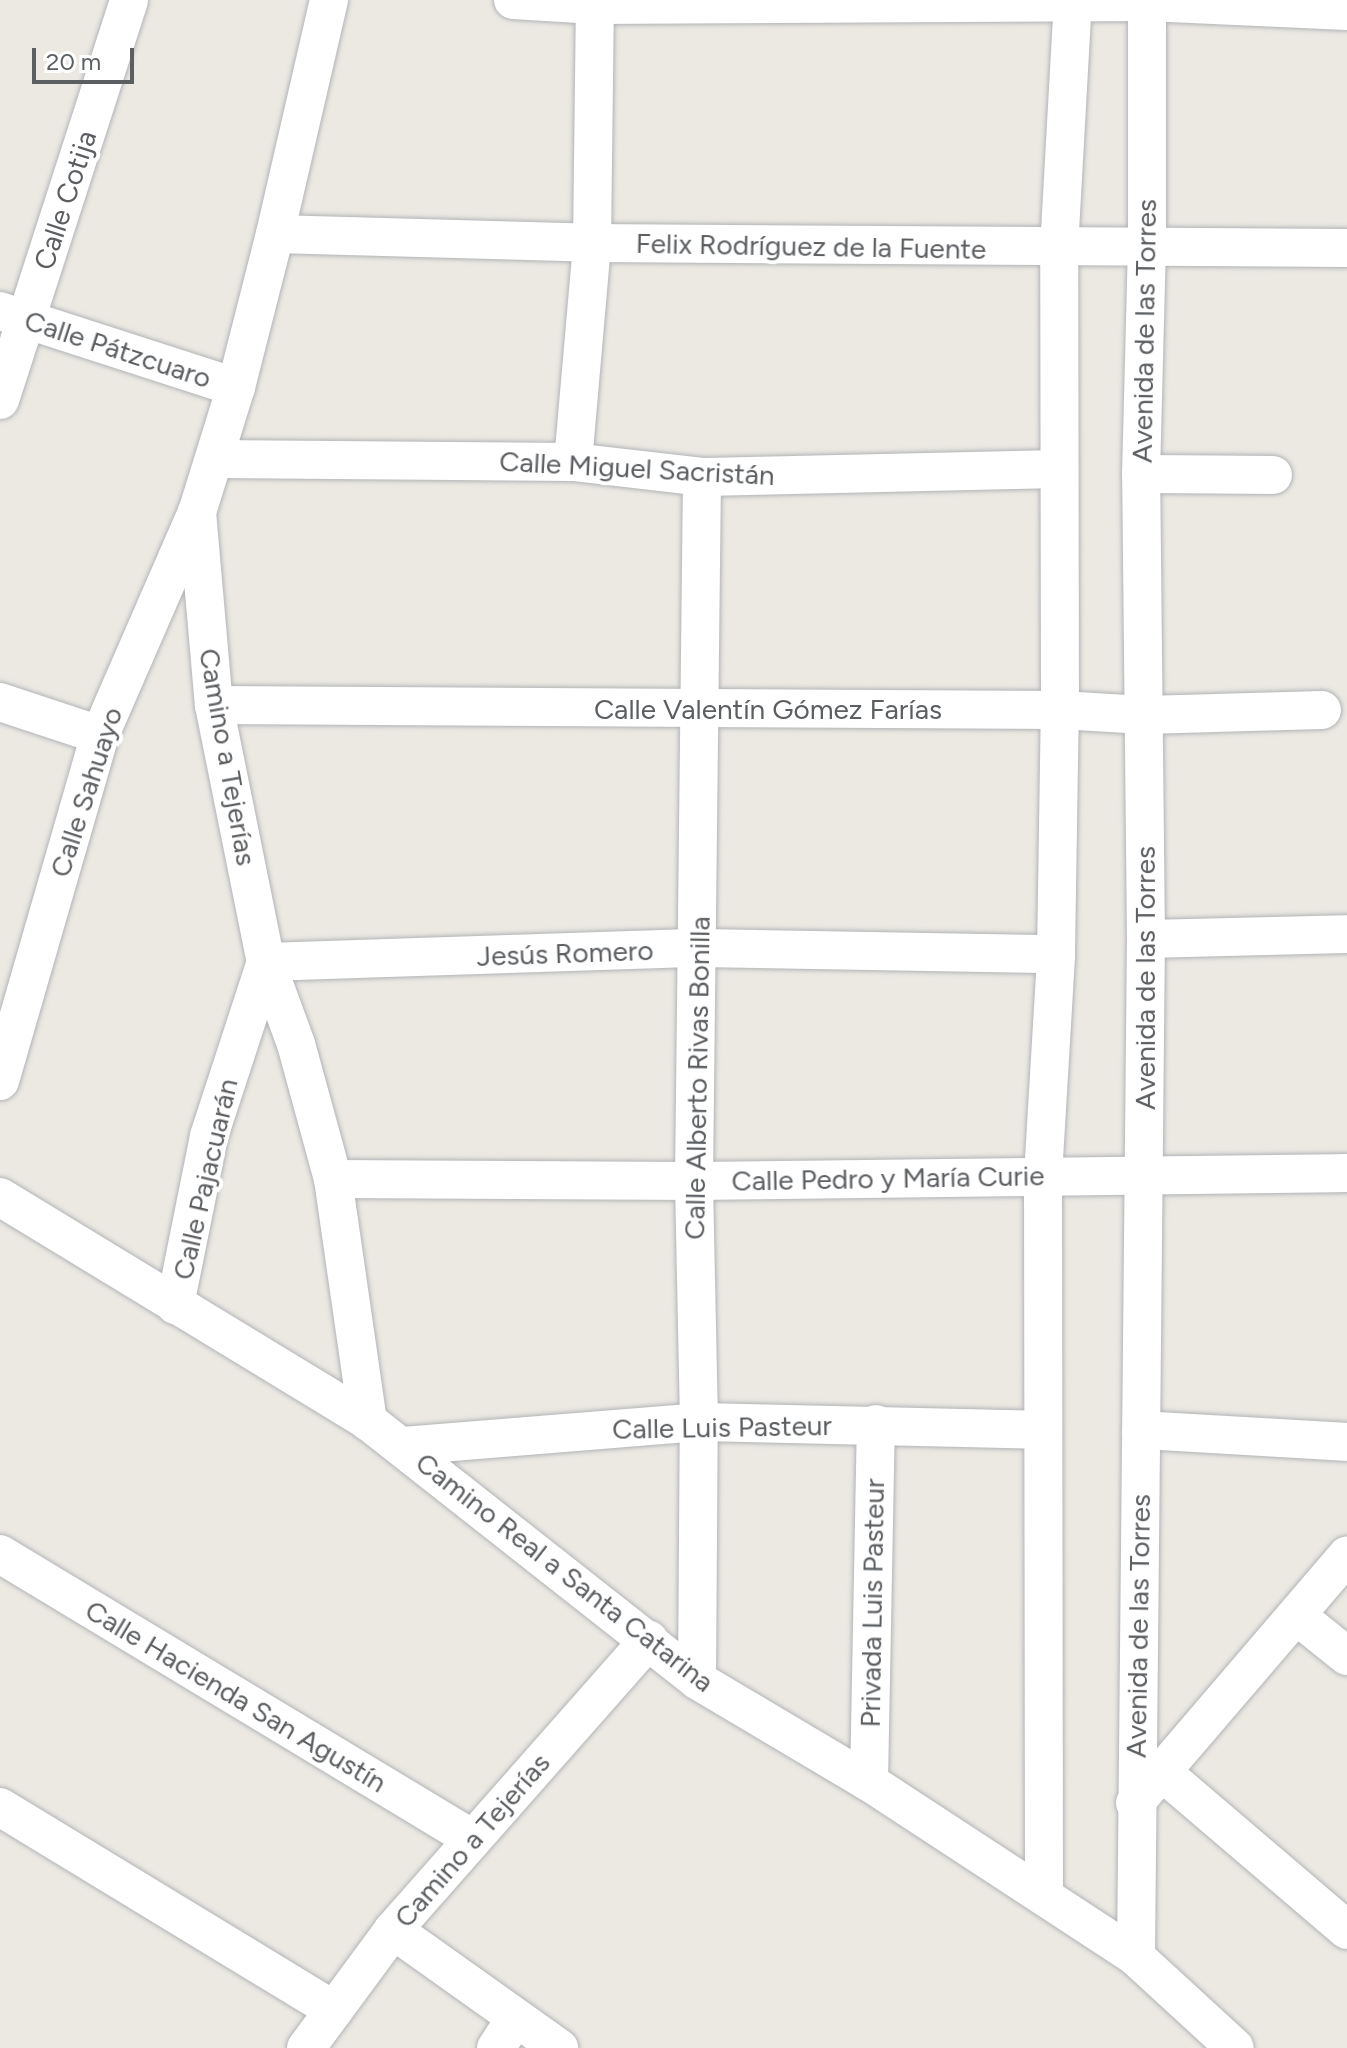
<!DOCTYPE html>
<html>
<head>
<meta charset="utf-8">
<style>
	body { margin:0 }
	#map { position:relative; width:1347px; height:2048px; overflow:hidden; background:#ece9e3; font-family:Figtree,sans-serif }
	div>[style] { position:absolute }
	.roads { filter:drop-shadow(0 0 2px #b1b4b7) drop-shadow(0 0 2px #b1b4b7) }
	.street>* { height:38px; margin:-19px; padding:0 19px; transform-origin:19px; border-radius:19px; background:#fff }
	span { translate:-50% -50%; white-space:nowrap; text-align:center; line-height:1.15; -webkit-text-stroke:8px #fff; paint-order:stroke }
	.street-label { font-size:28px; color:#5c5f62 }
	.scale { position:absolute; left:32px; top:48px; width:102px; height:36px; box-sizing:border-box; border:4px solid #5c5f62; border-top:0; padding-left:10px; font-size:24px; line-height:28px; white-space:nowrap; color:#5c5f62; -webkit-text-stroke:6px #fff; paint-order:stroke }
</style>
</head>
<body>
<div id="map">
	<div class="roads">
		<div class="street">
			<i style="left:329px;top:0;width:240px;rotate:103deg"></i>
			<i style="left:275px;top:234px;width:158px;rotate:104.3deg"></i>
			<i style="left:236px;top:387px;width:131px;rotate:107.3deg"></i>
			<i style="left:197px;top:512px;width:194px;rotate:85deg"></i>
			<i style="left:214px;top:705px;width:262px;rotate:78.6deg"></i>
			<i style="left:266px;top:962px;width:87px;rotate:69.9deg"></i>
			<i style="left:296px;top:1044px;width:140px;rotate:74.7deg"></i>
			<i style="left:333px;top:1179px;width:245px;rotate:81.8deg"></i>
			<i style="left:513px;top:0;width:82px;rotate:3.5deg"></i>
			<i style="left:595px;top:5px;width:552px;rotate:-0.31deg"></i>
			<i style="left:1147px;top:2px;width:200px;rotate:2.6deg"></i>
			<i style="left:275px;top:234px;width:317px;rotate:1.6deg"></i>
			<i style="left:592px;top:243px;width:755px;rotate:0.38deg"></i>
			<i style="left:0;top:311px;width:248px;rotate:17.9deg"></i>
			<i style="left:0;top:400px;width:420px;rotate:-72.1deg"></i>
			<i style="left:215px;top:459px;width:358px;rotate:0.5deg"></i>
			<i style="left:573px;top:462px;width:130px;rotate:6.6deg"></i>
			<i style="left:702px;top:477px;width:357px;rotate:-1.3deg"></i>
			<i style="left:573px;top:462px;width:220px;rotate:-85deg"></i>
			<i style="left:592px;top:243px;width:243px;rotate:-89.3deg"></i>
			<i style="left:1141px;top:474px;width:132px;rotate:0.4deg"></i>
			<i style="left:0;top:702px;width:105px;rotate:18.3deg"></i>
			<i style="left:214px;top:705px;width:846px;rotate:0.34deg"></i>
			<i style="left:1060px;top:710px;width:84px;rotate:3.4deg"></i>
			<i style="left:1144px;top:715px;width:178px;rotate:-1.6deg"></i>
			<i style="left:1146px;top:939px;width:201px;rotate:-1.4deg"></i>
			<i style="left:0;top:1081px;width:360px;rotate:-73.9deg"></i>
			<i style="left:100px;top:735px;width:241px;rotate:-66.5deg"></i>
			<i style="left:333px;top:1179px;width:361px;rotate:0.3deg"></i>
			<i style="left:694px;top:1181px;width:653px;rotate:-0.7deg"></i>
			<i style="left:0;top:1197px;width:431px;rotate:31.3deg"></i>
			<i style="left:368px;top:1421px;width:419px;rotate:38.2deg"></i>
			<i style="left:697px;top:1680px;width:200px;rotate:30.7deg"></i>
			<i style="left:869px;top:1782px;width:319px;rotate:33.2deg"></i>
			<i style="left:1136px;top:1957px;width:134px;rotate:42.6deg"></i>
			<i style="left:175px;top:1305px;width:172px;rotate:-78.6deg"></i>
			<i style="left:209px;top:1136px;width:183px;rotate:-71.9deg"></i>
			<i style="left:266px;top:962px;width:433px;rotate:-1.9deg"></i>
			<i style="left:699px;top:948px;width:357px;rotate:1deg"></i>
			<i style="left:1141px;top:1430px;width:206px;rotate:3.3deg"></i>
			<i style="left:403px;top:1446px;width:297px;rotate:-4.6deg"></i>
			<i style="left:699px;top:1422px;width:342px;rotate:1.3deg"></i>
			<i style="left:0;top:1554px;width:550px;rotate:31.09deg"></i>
			<i style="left:1297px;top:1616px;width:64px;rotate:38.7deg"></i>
			<i style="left:697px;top:1680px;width:258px;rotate:-89.6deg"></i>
			<i style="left:699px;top:1422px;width:241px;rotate:-91.2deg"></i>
			<i style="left:694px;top:1181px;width:704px;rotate:-89.35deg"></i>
			<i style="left:1162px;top:1772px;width:243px;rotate:40.5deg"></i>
			<i style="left:869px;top:1782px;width:358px;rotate:-88.9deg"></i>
			<i style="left:1135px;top:1803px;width:326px;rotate:-49.4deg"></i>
			<i style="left:0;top:1807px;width:391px;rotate:31.3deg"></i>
			<i style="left:1044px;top:1896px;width:720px;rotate:-90.08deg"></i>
			<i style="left:1043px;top:1176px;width:222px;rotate:-86.6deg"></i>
			<i style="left:1056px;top:954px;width:244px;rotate:-89.1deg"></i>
			<i style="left:1060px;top:710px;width:461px;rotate:-90.1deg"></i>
			<i style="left:1059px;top:249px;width:249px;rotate:-86.8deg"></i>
			<i style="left:393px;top:1930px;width:204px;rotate:35.4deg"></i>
			<i style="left:1136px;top:1957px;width:1018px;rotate:-89.44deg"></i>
			<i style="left:1146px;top:939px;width:465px;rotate:-90.6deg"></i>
			<i style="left:1141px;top:474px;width:225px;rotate:-88.5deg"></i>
			<i style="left:1147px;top:249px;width:249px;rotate:-90deg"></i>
			<i style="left:306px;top:2048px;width:147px;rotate:-53.6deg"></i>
			<i style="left:393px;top:1930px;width:387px;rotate:-48.6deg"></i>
			<i style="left:496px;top:2048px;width:35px;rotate:-57deg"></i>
		</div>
	</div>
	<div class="street-label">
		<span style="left:65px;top:200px;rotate:-72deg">Calle Cotija</span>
		<span style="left:811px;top:246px;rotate:1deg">Felix Rodríguez de la Fuente</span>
		<span style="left:1144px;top:331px;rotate:-89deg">Avenida de las Torres</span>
		<span style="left:118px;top:349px;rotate:18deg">Calle Pátzcuaro</span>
		<span style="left:637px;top:468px;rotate:3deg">Calle Miguel Sacristán</span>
		<span style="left:768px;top:709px">Calle Valentín Gómez Farías</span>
		<span style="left:228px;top:757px;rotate:80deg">Camino a Tejerías</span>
		<span style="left:86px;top:792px;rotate:-72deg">Calle Sahuayo</span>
		<span style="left:565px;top:953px;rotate:-2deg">Jesús Romero</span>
		<span style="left:1145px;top:978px;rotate:-90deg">Avenida de las Torres</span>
		<span style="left:697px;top:1078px;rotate:-89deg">Calle Alberto Rivas Bonilla</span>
		<span style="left:888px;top:1178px;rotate:-1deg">Calle Pedro y María Curie</span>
		<span style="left:205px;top:1179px;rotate:-77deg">Calle Pajacuarán</span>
		<span style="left:722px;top:1427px;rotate:-1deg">Calle Luis Pasteur</span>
		<span style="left:565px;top:1572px;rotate:38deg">Camino Real a Santa Catarina</span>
		<span style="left:872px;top:1603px;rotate:-89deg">Privada Luis Pasteur</span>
		<span style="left:1138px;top:1626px;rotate:-89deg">Avenida de las Torres</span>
		<span style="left:236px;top:1696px;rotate:31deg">Calle Hacienda San Agustín</span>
		<span style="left:472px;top:1840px;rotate:-49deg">Camino a Tejerías</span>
	</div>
	<div class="scale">20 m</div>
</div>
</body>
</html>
